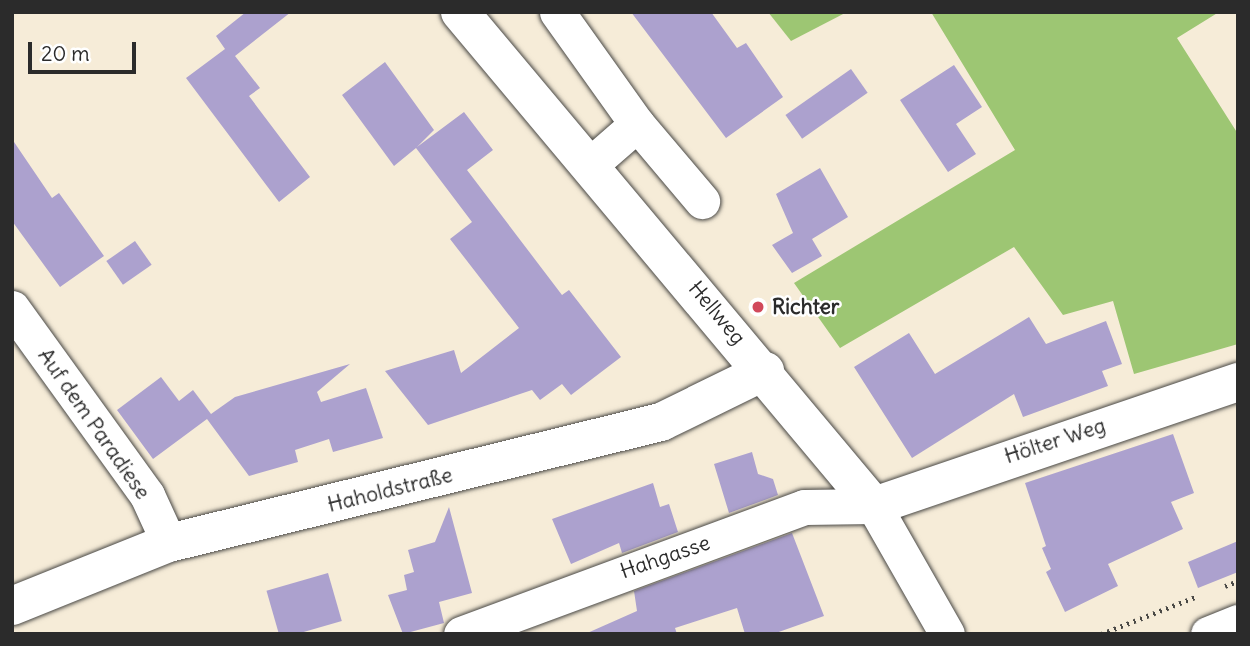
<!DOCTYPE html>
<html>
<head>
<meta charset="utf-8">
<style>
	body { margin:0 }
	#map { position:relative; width:1250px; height:646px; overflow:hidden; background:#f6ecd8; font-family:Delius,sans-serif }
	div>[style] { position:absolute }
	.green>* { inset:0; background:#9dc673 }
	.building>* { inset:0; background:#aca1ce; transform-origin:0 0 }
	.path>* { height:4.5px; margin-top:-2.25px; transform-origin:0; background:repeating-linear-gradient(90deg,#494845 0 2px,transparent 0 7px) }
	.roads { filter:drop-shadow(0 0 2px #494845) drop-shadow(0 0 2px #494845) }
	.minor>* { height:35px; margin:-17.5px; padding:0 17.5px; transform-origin:17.5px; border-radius:17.5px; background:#fff }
	.tertiary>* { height:38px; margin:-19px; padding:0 19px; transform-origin:19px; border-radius:19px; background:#fff }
	.secondary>* { height:38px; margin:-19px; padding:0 19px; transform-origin:19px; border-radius:19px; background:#fff }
	.dots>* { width:19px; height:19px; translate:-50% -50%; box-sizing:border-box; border:4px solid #fff; border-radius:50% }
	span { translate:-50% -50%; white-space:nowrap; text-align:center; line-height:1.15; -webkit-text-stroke:5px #fff; paint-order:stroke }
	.poi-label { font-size:21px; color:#2b2b2b; font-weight:700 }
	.left { translate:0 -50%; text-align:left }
	.street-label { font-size:21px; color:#2b2b2b }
	.frame { position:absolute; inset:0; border:14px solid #2b2b2b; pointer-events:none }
	.scale { position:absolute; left:28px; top:42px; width:108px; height:32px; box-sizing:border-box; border:4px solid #2b2b2b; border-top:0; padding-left:9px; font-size:21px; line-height:24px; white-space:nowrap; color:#2b2b2b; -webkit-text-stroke:5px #fff; paint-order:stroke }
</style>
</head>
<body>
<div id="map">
	<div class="green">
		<i style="clip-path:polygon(768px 12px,847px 12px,791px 41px)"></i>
		<i style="clip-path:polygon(931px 12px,1219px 12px,1177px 38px,1238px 134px,1238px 344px,1134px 374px,1113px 301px,1063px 315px,1014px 247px,840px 348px,794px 283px,1015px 150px)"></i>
	</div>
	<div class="building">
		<i style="clip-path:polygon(246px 12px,291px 12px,235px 56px,260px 88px,249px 96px,310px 177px,279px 202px,186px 78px,225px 49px,216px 36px)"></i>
		<i style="clip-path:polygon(631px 12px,711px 12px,737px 48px,746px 43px,783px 97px,726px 138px)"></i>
		<i style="clip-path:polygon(385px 62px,434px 130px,417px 147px,464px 112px,493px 150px,467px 170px,562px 295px,569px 290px,621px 357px,571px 395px,562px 384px,540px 400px,532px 390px,428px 425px,385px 371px,454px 350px,461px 373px,519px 328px,450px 239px,472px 222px,416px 148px,394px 166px,342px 95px)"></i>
		<i style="clip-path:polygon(954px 65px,982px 107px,956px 124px,976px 154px,948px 172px,900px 100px)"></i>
		<i style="left:851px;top:69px;width:29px;height:80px;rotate:55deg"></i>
		<i style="clip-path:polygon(12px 139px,52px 198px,59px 193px,104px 256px,60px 287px,12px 221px)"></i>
		<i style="clip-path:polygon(820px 168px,848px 217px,812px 239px,822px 256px,792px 273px,772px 245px,793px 233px,776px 194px)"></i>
		<i style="left:135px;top:241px;width:29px;height:35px;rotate:55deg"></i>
		<i style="clip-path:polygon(1029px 317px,1046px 344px,1106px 321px,1122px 364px,1102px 371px,1108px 386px,1023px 417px,1014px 394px,912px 458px,854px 367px,909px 333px,935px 374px)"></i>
		<i style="clip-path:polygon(350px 364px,317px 392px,321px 402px,366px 388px,383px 438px,333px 452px,329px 439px,295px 450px,298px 462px,249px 476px,207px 419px,153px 459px,117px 410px,161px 377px,179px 401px,193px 390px,211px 414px,235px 397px)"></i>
		<i style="clip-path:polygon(1173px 434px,1194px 493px,1171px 502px,1183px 529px,1108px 564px,1118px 586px,1065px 612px,1046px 572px,1051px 569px,1042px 548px,1046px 546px,1025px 483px)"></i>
		<i style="clip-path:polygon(752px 452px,758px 474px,773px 479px,778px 495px,729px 513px,714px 464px)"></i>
		<i style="clip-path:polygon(653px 483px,660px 507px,669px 504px,678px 532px,622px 553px,619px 543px,571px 564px,552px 519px)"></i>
		<i style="clip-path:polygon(449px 507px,472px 593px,439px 602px,444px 623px,403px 634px,388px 595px,407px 590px,404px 575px,414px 572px,408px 550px,435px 542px)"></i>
		<i style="clip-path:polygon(792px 533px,824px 616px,773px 634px,745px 634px,737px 608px,675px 628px,677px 634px,585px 634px,637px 611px,634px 591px)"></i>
		<i style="clip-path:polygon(1238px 541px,1238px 572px,1198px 588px,1188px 562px)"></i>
		<i style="left:328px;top:573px;width:50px;height:64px;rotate:74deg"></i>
	</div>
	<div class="path">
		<i style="left:1225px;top:586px;width:14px;rotate:-21deg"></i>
		<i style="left:1101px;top:634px;width:104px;rotate:-21.4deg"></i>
	</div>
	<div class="roads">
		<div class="minor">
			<i style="left:557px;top:12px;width:138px;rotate:54.5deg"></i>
			<i style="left:637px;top:124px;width:62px;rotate:138.9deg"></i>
			<i style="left:637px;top:124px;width:101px;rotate:49.8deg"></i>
			<i style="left:12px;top:308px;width:231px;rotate:54.2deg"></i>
			<i style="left:147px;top:495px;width:53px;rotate:65.4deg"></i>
			<i style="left:461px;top:634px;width:366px;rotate:-20.3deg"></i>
			<i style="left:804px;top:507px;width:70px;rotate:-0.8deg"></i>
			<i style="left:874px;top:506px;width:147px;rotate:60.3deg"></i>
			<i style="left:1208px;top:634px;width:32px;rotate:-22deg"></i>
		</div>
		<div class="tertiary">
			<i style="left:12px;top:606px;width:169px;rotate:-21.9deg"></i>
			<i style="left:169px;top:543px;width:507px;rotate:-13.82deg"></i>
			<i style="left:661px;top:422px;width:116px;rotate:-26.1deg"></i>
		</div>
		<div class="secondary">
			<i style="left:460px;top:12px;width:645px;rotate:50.04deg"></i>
			<i style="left:874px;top:506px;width:385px;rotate:-18.8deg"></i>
		</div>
	</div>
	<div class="dots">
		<i style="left:758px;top:307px;background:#d1495b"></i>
	</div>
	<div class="poi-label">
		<span class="left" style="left:772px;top:307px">Richter</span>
	</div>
	<div class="street-label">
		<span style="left:717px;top:313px;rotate:50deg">Hellweg</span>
		<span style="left:94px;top:424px;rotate:55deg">Auf dem Paradiese</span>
		<span style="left:1055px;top:441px;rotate:-18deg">Hölter Weg</span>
		<span style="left:390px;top:490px;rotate:-14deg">Haholdstraße</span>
		<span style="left:665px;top:557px;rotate:-19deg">Hahgasse</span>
	</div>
	<div class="frame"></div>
	<div class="scale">20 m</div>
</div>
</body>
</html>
